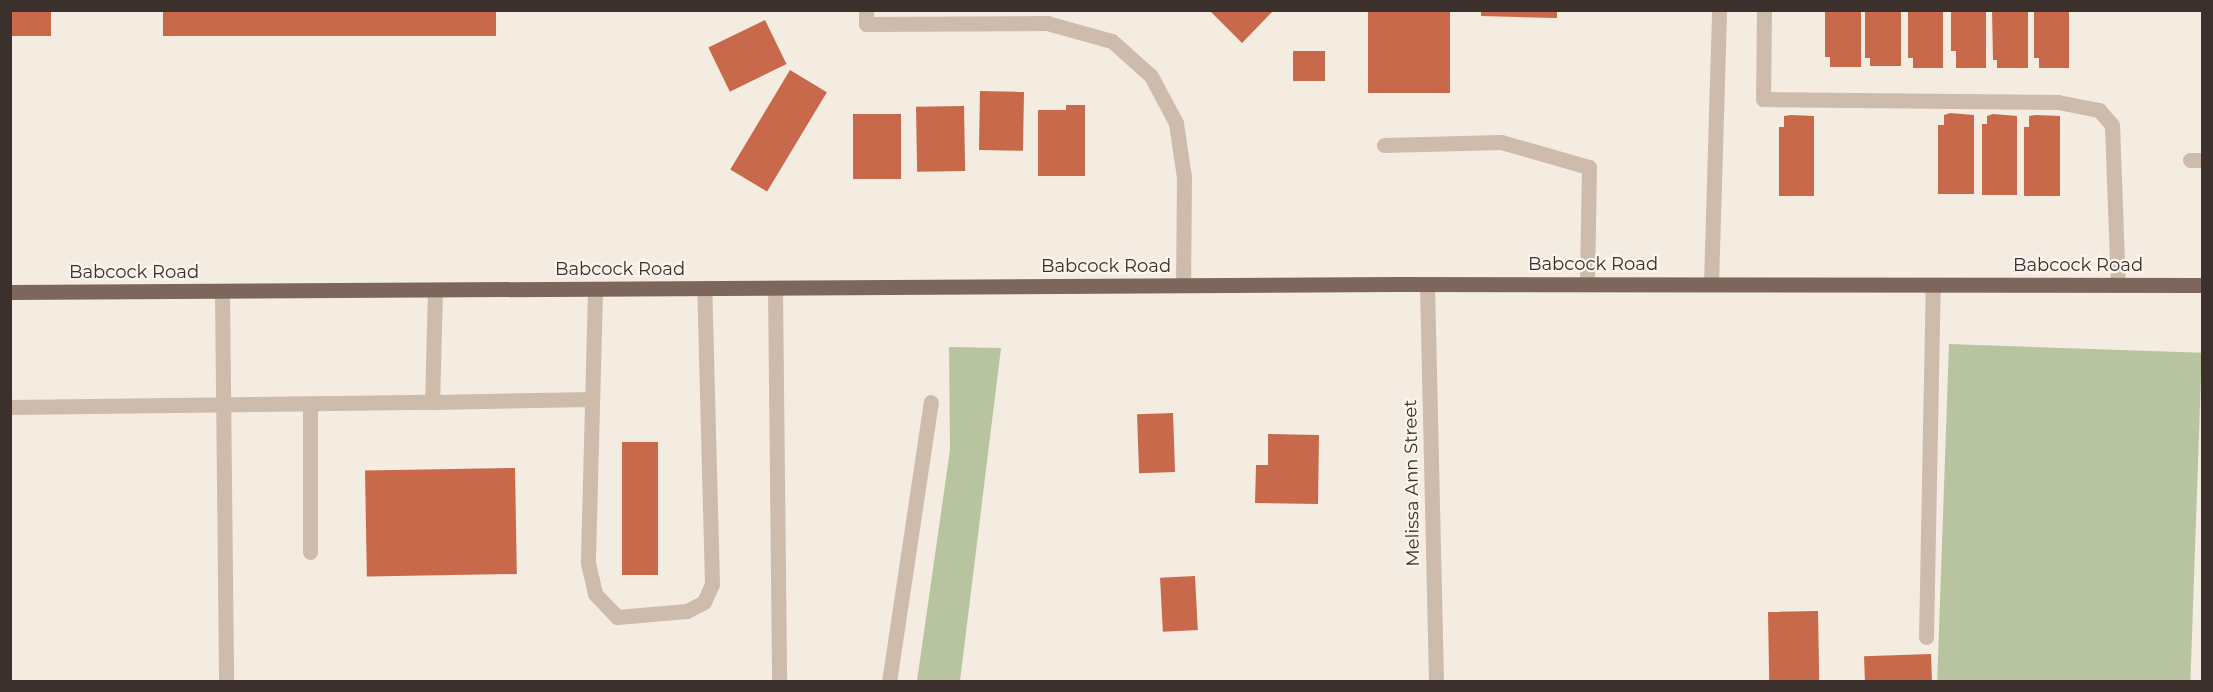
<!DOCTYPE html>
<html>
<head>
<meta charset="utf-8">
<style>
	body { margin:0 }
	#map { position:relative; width:2213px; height:692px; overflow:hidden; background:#f4ebe1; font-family:Montserrat,sans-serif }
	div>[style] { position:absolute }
	.green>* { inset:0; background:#b8c4a0; transform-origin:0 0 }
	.building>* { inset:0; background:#c8694b; transform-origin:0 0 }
	.minor>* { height:15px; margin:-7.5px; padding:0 7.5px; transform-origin:7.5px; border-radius:7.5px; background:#cdbbac }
	.major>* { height:15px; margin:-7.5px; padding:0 7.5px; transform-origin:7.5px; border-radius:7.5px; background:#7d675c }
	span { translate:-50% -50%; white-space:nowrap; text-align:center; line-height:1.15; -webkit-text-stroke:4.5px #fbf5ee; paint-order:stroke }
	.street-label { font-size:18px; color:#3b302b }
	.frame { position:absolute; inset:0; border:12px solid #3b302b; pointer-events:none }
</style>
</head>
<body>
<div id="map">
	<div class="green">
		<i style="left:1949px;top:344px;width:253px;height:337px;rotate:2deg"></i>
		<i style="clip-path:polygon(949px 347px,1001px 348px,960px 681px,917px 681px,950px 450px)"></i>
	</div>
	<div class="building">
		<i style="left:10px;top:10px;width:41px;height:26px"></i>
		<i style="left:163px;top:10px;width:333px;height:26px"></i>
		<i style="clip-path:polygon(1209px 10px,1274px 10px,1242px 43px)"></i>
		<i style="left:1368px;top:10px;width:82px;height:83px"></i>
		<i style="clip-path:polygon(1481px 10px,1557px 10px,1557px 18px,1481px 16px)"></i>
		<i style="clip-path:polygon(1825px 10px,1861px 10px,1861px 67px,1830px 67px,1830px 57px,1825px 57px)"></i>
		<i style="clip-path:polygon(1865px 10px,1901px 10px,1901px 66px,1870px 66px,1870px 58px,1865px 58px)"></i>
		<i style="clip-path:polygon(1908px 10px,1943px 10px,1943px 68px,1913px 68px,1913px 58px,1908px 58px)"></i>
		<i style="clip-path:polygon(1951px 10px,1986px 10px,1986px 68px,1956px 68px,1956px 51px,1951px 51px)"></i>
		<i style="clip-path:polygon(1992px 10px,2028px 10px,2028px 68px,1997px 68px,1997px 60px,1993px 60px)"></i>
		<i style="clip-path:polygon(2034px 10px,2069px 10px,2069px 68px,2039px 68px,2039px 58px,2034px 58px)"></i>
		<i style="left:765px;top:20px;width:49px;height:63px;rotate:64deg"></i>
		<i style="left:1293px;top:51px;width:32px;height:30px"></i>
		<i style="left:790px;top:70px;width:43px;height:116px;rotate:31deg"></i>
		<i style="left:980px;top:91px;width:44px;height:59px;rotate:1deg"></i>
		<i style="clip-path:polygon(1066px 105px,1085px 105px,1085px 176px,1038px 176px,1038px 110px,1066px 110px)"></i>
		<i style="left:964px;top:106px;width:65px;height:48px;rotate:89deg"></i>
		<i style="clip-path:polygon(1950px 113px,1974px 115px,1974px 194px,1938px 194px,1938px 125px,1944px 125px,1944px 115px)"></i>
		<i style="left:853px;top:114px;width:48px;height:65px"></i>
		<i style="clip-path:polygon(1993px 114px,2017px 116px,2017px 195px,1982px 195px,1982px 124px,1987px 124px,1987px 116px)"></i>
		<i style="clip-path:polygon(1791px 115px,1814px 116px,1814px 196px,1779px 196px,1779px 127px,1784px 127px,1784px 116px)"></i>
		<i style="clip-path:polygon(2036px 115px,2060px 116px,2060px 196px,2024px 196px,2024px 127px,2029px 127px,2029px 116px)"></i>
		<i style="left:1173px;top:413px;width:59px;height:36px;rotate:88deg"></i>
		<i style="clip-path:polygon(1268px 434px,1319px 435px,1318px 504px,1255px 503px,1256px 465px,1268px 465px)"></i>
		<i style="left:622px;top:442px;width:36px;height:133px"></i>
		<i style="left:515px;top:468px;width:106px;height:150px;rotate:89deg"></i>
		<i style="left:1195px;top:576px;width:54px;height:35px;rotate:87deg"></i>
		<i style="left:1818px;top:611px;width:71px;height:50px;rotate:89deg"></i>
		<i style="left:1931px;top:654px;width:28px;height:67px;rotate:88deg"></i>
	</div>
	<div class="minor">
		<i style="left:866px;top:10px;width:14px;rotate:90deg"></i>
		<i style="left:866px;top:24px;width:181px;rotate:-0.3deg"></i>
		<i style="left:1047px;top:23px;width:67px;rotate:15.5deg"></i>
		<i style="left:1112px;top:41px;width:52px;rotate:41.9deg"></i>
		<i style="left:1151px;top:76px;width:53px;rotate:62deg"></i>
		<i style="left:1176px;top:123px;width:55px;rotate:81.6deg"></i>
		<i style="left:1184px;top:177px;width:108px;rotate:90.5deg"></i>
		<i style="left:1764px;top:10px;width:89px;rotate:90.6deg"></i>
		<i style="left:1763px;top:99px;width:295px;rotate:0.6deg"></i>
		<i style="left:2058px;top:102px;width:42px;rotate:11deg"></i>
		<i style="left:2099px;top:110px;width:20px;rotate:49deg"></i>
		<i style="left:2112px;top:125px;width:160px;rotate:87.9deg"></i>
		<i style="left:1384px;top:145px;width:117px;rotate:-1.5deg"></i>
		<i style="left:1501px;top:142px;width:91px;rotate:15.9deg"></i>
		<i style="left:1589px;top:167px;width:117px;rotate:91deg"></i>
		<i style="left:2190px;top:160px;width:12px"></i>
		<i style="left:1427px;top:284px;width:398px;rotate:88.7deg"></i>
		<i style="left:1711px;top:284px;width:274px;rotate:-88.3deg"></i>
		<i style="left:775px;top:288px;width:394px;rotate:89.4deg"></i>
		<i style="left:435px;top:290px;width:112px;rotate:91.5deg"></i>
		<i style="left:432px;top:402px;width:160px;rotate:-1.1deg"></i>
		<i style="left:222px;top:291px;width:391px;rotate:89.4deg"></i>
		<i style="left:595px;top:291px;width:272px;rotate:91.5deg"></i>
		<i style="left:588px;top:563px;width:32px;rotate:77deg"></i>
		<i style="left:595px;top:594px;width:32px;rotate:46deg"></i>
		<i style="left:617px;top:617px;width:70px;rotate:-4.9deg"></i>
		<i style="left:687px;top:611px;width:19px;rotate:-28deg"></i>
		<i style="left:704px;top:602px;width:20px;rotate:-66deg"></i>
		<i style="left:712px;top:584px;width:296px;rotate:-91.5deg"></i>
		<i style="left:310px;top:404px;width:148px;rotate:90deg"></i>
		<i style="left:10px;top:407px;width:422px;rotate:-0.7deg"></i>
		<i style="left:1926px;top:637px;width:352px;rotate:-88.9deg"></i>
		<i style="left:889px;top:682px;width:283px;rotate:-81.5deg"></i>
	</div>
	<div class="major">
		<i style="left:10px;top:292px;width:1387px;rotate:-0.33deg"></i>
		<i style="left:1397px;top:284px;width:805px;rotate:0.07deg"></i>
	</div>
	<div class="street-label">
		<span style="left:1593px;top:264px">Babcock Road</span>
		<span style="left:2078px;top:265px">Babcock Road</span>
		<span style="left:1106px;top:266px">Babcock Road</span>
		<span style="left:620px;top:269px">Babcock Road</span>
		<span style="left:134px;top:272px">Babcock Road</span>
		<span style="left:1412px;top:483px;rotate:-91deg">Melissa Ann Street</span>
	</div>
	<div class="frame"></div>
</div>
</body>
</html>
